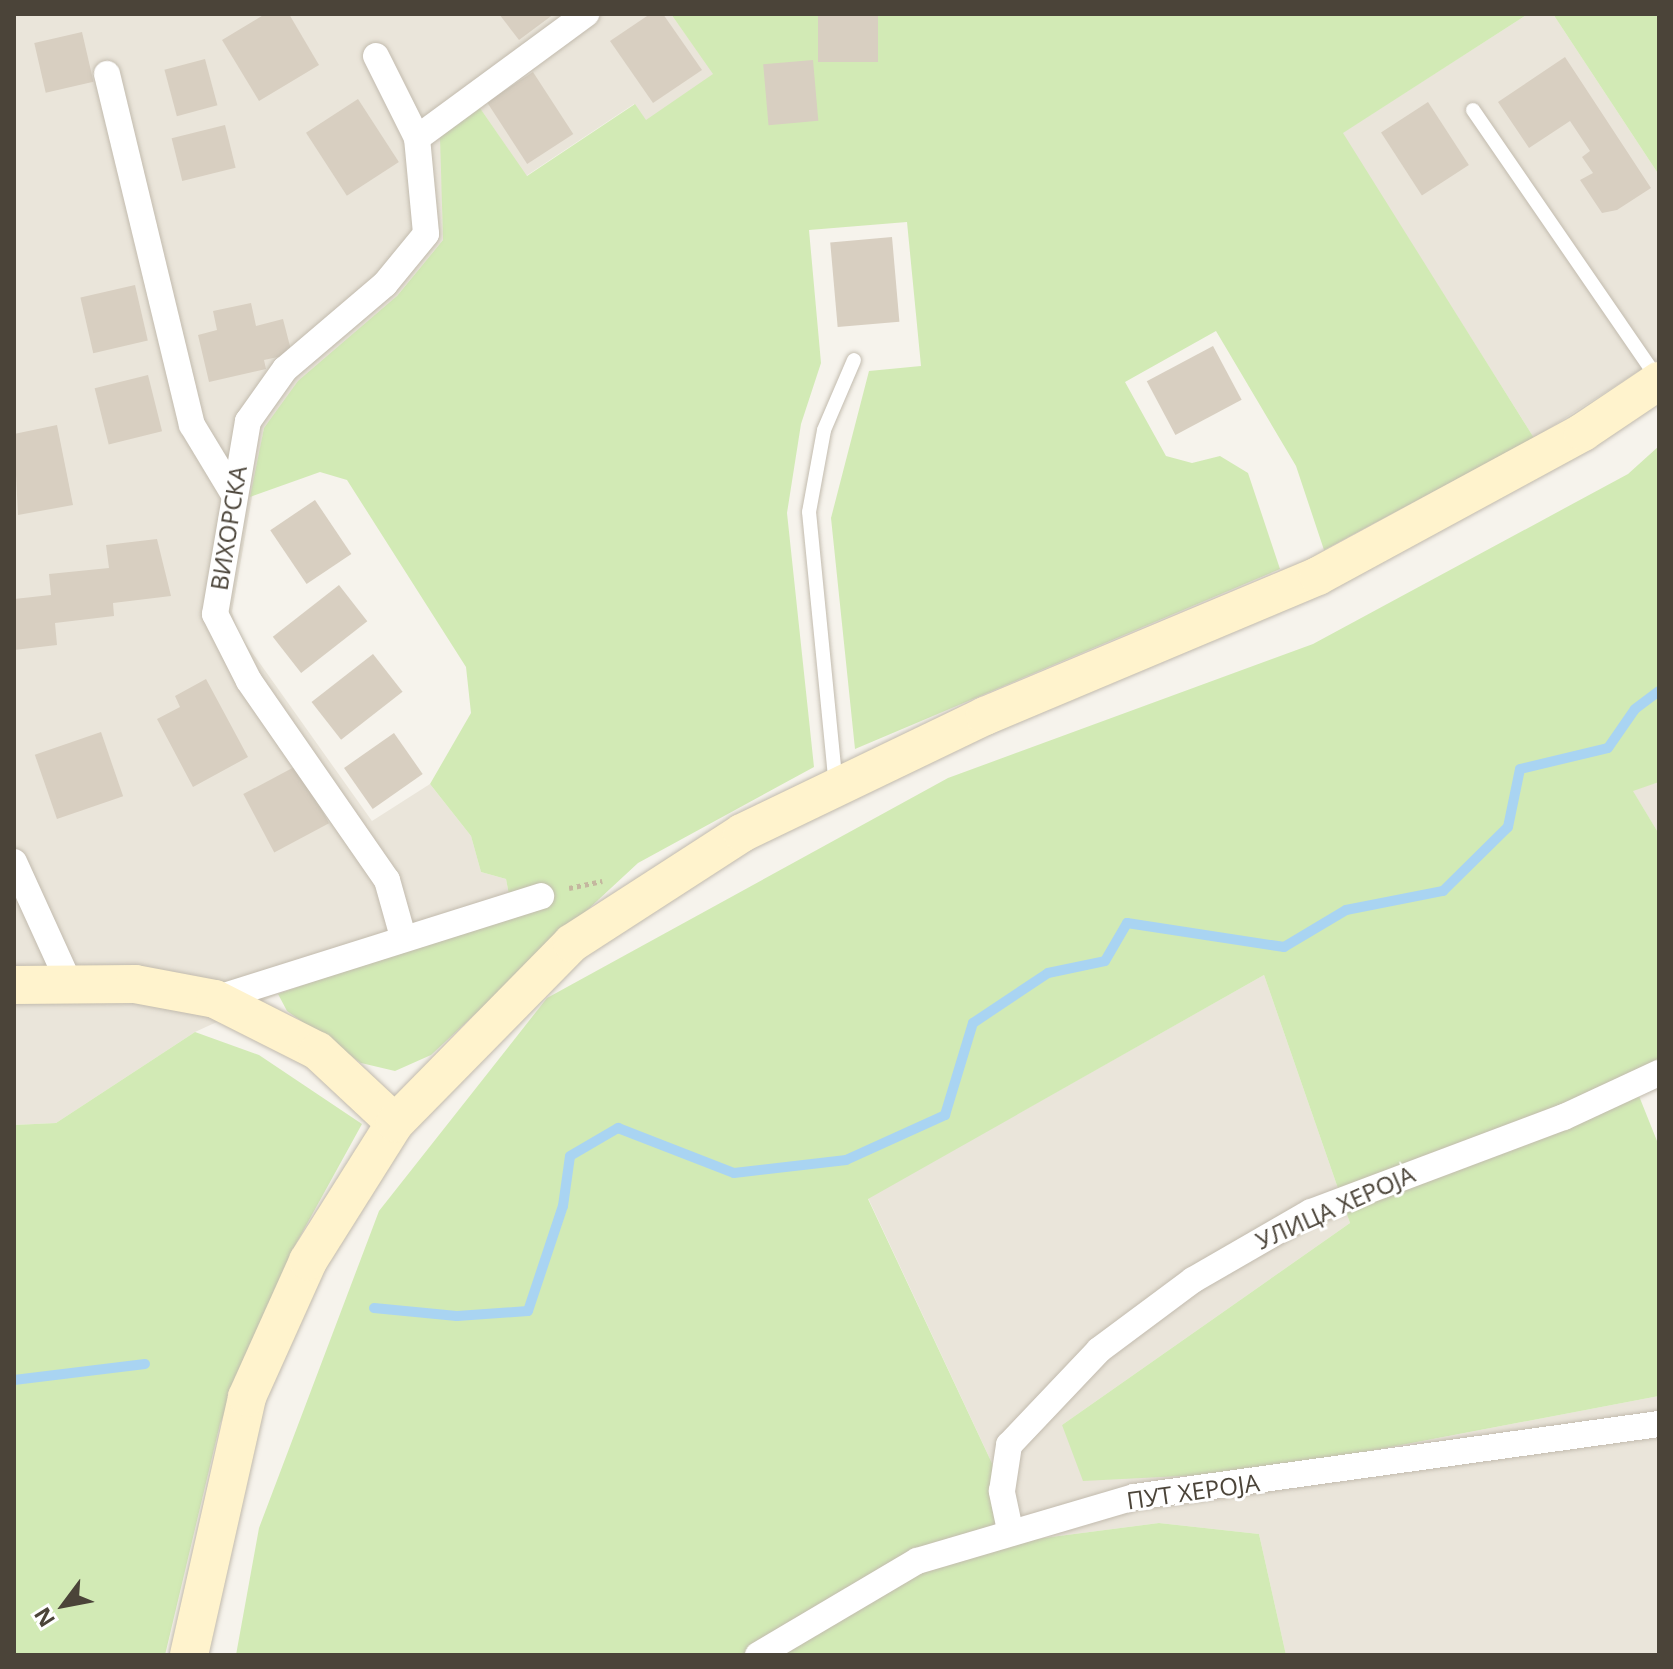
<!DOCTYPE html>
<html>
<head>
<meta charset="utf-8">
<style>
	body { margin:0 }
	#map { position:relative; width:1673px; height:1669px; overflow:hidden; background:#f6f3ec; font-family:"Open Sans",sans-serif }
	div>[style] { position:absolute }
	.residential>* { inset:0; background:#eae5da }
	.green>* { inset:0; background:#d2eab5 }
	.stream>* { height:10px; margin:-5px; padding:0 5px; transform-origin:5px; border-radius:5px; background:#a9d4f2 }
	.building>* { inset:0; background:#d8cfc1; transform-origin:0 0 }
	.path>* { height:5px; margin-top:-2.5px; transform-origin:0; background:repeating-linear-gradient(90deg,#c4b79f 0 4px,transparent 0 8px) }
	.roads { filter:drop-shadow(0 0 2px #c2bbae) drop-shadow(0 0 2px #c2bbae) }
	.lane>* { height:14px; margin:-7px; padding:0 7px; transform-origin:7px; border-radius:7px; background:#fff }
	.street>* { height:26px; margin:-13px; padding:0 13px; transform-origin:13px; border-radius:13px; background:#fff }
	.secondary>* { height:38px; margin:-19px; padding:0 19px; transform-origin:19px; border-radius:19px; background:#fff3cd }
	span { translate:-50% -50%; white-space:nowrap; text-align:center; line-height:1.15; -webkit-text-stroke:6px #fff; paint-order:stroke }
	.street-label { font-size:24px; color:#4b4439 }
	.frame { position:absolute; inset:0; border:16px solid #4b4439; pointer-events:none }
	.north { position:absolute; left:24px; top:1565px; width:80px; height:80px; -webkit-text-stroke:6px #fff; paint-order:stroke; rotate:238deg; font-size:22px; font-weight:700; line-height:32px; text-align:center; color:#4b4439 }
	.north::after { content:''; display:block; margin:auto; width:28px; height:36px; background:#4b4439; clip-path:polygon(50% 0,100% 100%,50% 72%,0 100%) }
</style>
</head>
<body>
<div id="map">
	<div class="residential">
		<i style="clip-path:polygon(14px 14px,671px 14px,714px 74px,646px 121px,634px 104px,526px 176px,480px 108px,441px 137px,443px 240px,397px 296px,264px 428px,232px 612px,239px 634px,372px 821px,430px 784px,471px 836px,481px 872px,506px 879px,512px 911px,278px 994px,195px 1032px,56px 1123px,14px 1125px)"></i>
		<i style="clip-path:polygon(1528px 14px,1553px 14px,1659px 175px,1659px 358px,1534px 438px,1342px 133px)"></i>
		<i style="clip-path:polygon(1659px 782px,1659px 834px,1632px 790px)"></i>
		<i style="clip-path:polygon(1264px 975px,1350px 1223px,1062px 1425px,1260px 1472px,1659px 1396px,1659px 1655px,1286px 1655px,1259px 1534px,1159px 1523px,1028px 1540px,868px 1198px)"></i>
	</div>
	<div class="green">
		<i style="clip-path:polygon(671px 14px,1528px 14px,1343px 133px,1534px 438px,1324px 550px,1296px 466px,1216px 331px,1125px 382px,1166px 456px,1192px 463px,1220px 456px,1248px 473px,1280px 569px,855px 749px,831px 518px,869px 371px,921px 366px,907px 222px,809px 230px,821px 363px,801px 424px,787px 513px,814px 767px,638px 863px,431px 1055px,395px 1071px,361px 1063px,287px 1011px,278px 994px,512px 911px,506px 879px,481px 872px,471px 836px,430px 784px,471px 713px,466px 667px,347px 480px,320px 472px,250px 497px,264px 428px,298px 381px,397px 296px,443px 240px,440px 137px,480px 108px,527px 176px,635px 104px,646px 120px,713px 74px)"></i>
		<i style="clip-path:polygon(1553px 14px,1659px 14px,1659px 175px)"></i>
		<i style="clip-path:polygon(1659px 446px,1659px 782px,1633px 791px,1659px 834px,1659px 1078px,1635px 1086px,1659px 1146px,1659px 1396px,1260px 1472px,1083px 1481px,1062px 1425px,1350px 1223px,1264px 975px,868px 1199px,1028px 1540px,1159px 1523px,1259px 1534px,1286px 1655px,236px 1655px,259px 1528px,379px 1211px,547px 998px,948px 778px,1313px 644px,1628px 474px)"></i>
		<i style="clip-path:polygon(195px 1032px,259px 1055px,362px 1124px,292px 1251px,220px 1424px,165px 1655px,14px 1655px,14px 1125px,56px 1123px)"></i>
	</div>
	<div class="stream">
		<i style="left:374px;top:1308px;width:83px;rotate:5.5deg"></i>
		<i style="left:457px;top:1316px;width:71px;rotate:-4deg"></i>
		<i style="left:528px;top:1311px;width:111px;rotate:-71.6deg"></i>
		<i style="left:563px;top:1206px;width:50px;rotate:-82deg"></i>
		<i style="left:570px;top:1156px;width:56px;rotate:-30.3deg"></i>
		<i style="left:618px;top:1128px;width:124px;rotate:21.2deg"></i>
		<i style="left:734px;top:1173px;width:113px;rotate:-6.6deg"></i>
		<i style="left:846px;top:1160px;width:109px;rotate:-24.4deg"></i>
		<i style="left:945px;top:1115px;width:96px;rotate:-73.1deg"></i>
		<i style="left:973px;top:1023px;width:90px;rotate:-33.7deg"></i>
		<i style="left:1048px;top:973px;width:58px;rotate:-11.9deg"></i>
		<i style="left:1105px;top:961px;width:44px;rotate:-59.9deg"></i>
		<i style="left:1127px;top:923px;width:159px;rotate:8.7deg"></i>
		<i style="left:1284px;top:947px;width:72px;rotate:-30.8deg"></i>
		<i style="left:1346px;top:910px;width:99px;rotate:-11.1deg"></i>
		<i style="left:1443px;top:891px;width:91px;rotate:-44.6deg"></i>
		<i style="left:1508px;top:827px;width:59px;rotate:-78.3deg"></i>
		<i style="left:1520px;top:769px;width:90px;rotate:-13.4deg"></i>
		<i style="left:1608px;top:748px;width:47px;rotate:-55.3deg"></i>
		<i style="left:1635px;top:709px;width:30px;rotate:-37deg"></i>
		<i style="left:14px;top:1380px;width:132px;rotate:-7deg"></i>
	</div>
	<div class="building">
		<i style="clip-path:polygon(265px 14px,289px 14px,319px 65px,259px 101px,222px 40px)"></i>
		<i style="clip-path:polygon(499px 14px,554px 14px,519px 40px)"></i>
		<i style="clip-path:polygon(650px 14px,663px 14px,702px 70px,653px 103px,610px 41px)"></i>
		<i style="left:818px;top:14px;width:60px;height:48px"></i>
		<i style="left:82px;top:32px;width:51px;height:49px;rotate:77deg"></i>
		<i style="clip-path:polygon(1565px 57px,1651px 188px,1617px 210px,1602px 213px,1580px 180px,1593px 173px,1582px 157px,1590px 151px,1570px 121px,1529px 148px,1498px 102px)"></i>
		<i style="left:205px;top:59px;width:48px;height:42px;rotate:75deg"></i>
		<i style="left:813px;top:60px;width:61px;height:50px;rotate:85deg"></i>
		<i style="left:533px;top:72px;width:74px;height:55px;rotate:57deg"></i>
		<i style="left:358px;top:99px;width:75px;height:62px;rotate:57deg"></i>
		<i style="left:1428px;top:102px;width:75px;height:56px;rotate:57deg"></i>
		<i style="left:225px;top:125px;width:44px;height:55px;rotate:76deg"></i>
		<i style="left:892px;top:237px;width:85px;height:62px;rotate:85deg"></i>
		<i style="left:135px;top:285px;width:57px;height:56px;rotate:77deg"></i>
		<i style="clip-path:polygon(251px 303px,256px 326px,283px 319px,292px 354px,264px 360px,266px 369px,209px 382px,198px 335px,217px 330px,213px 311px)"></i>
		<i style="left:1213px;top:346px;width:61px;height:75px;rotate:62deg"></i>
		<i style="left:148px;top:375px;width:58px;height:55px;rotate:76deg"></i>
		<i style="clip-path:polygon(57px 425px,73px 505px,18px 515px,14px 434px)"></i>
		<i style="left:315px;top:500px;width:65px;height:54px;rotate:56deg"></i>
		<i style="clip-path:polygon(157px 539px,171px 596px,113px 603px,114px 616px,55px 623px,57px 645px,14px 650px,14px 599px,51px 595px,49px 574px,109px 568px,106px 545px)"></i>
		<i style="left:339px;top:585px;width:46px;height:84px;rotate:52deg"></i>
		<i style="left:373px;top:654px;width:48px;height:78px;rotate:52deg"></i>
		<i style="clip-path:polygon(206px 679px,248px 757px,193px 787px,157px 719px,180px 707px,175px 696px)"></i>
		<i style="left:101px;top:732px;width:68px;height:70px;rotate:71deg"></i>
		<i style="left:394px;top:733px;width:50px;height:61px;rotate:55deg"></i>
		<i style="left:298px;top:765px;width:66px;height:62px;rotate:62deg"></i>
	</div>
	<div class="path">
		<i style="left:569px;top:888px;width:34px;rotate:-12deg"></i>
	</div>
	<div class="roads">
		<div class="lane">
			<i style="left:1473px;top:110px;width:329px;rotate:55.5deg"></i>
			<i style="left:836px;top:787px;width:276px;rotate:-95.6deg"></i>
			<i style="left:809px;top:512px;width:83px;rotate:-79.6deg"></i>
			<i style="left:824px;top:430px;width:76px;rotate:-66.8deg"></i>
		</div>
		<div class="street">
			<i style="left:376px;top:56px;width:92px;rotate:63.4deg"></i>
			<i style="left:417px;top:138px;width:96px;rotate:84.6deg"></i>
			<i style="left:426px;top:234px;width:65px;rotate:129.4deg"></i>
			<i style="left:385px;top:284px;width:131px;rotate:139.6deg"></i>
			<i style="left:285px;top:369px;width:64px;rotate:125.4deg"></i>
			<i style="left:248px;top:421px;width:196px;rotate:99.7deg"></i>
			<i style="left:215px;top:614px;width:75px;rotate:63.1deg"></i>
			<i style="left:249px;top:681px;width:242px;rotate:55.3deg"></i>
			<i style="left:387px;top:880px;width:59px;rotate:74.3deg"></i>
			<i style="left:107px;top:74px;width:361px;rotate:76.4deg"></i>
			<i style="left:192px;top:425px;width:79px;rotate:58.9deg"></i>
			<i style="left:417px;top:138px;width:210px;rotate:-36.3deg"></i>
			<i style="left:14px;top:862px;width:135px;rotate:65.5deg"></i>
			<i style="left:215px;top:999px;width:342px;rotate:-17.5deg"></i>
			<i style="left:1010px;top:1530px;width:40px;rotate:-102deg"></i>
			<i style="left:1002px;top:1491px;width:47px;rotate:-81.3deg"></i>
			<i style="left:1009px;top:1445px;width:131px;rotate:-46.5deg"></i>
			<i style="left:1099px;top:1350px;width:117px;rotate:-36.7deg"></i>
			<i style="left:1193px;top:1280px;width:136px;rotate:-30deg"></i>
			<i style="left:1311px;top:1212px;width:270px;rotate:-20.6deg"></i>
			<i style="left:1564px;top:1117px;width:105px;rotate:-24.9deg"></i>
			<i style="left:758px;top:1655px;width:185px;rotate:-30.6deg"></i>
			<i style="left:917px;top:1561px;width:226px;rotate:-16.4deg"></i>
			<i style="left:1134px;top:1497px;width:530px;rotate:-7.92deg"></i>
		</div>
		<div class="secondary">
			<i style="left:14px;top:985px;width:121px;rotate:-0.5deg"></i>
			<i style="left:135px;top:984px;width:81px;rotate:10.6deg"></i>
			<i style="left:215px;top:999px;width:115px;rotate:26.8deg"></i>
			<i style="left:318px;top:1051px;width:105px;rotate:43.1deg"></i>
			<i style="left:189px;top:1655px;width:264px;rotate:-77.3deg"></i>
			<i style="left:247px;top:1397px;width:149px;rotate:-65.8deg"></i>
			<i style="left:308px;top:1261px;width:163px;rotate:-57.8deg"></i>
			<i style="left:395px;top:1123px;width:252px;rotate:-45.5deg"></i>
			<i style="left:572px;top:943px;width:202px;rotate:-32.9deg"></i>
			<i style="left:742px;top:833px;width:270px;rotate:-25.7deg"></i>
			<i style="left:985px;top:716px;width:361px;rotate:-22.8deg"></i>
			<i style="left:1318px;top:576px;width:302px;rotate:-28.5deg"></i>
			<i style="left:1583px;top:432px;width:92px;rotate:-33.9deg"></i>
		</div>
	</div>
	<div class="street-label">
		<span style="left:228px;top:528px;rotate:-81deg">ВИХОРСКА</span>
		<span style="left:1335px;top:1207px;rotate:-24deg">УЛИЦА ХЕРОЈА</span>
		<span style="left:1193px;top:1491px;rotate:-8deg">ПУТ ХЕРОЈА</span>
	</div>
	<div class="frame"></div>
	<div class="north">N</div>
</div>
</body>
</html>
